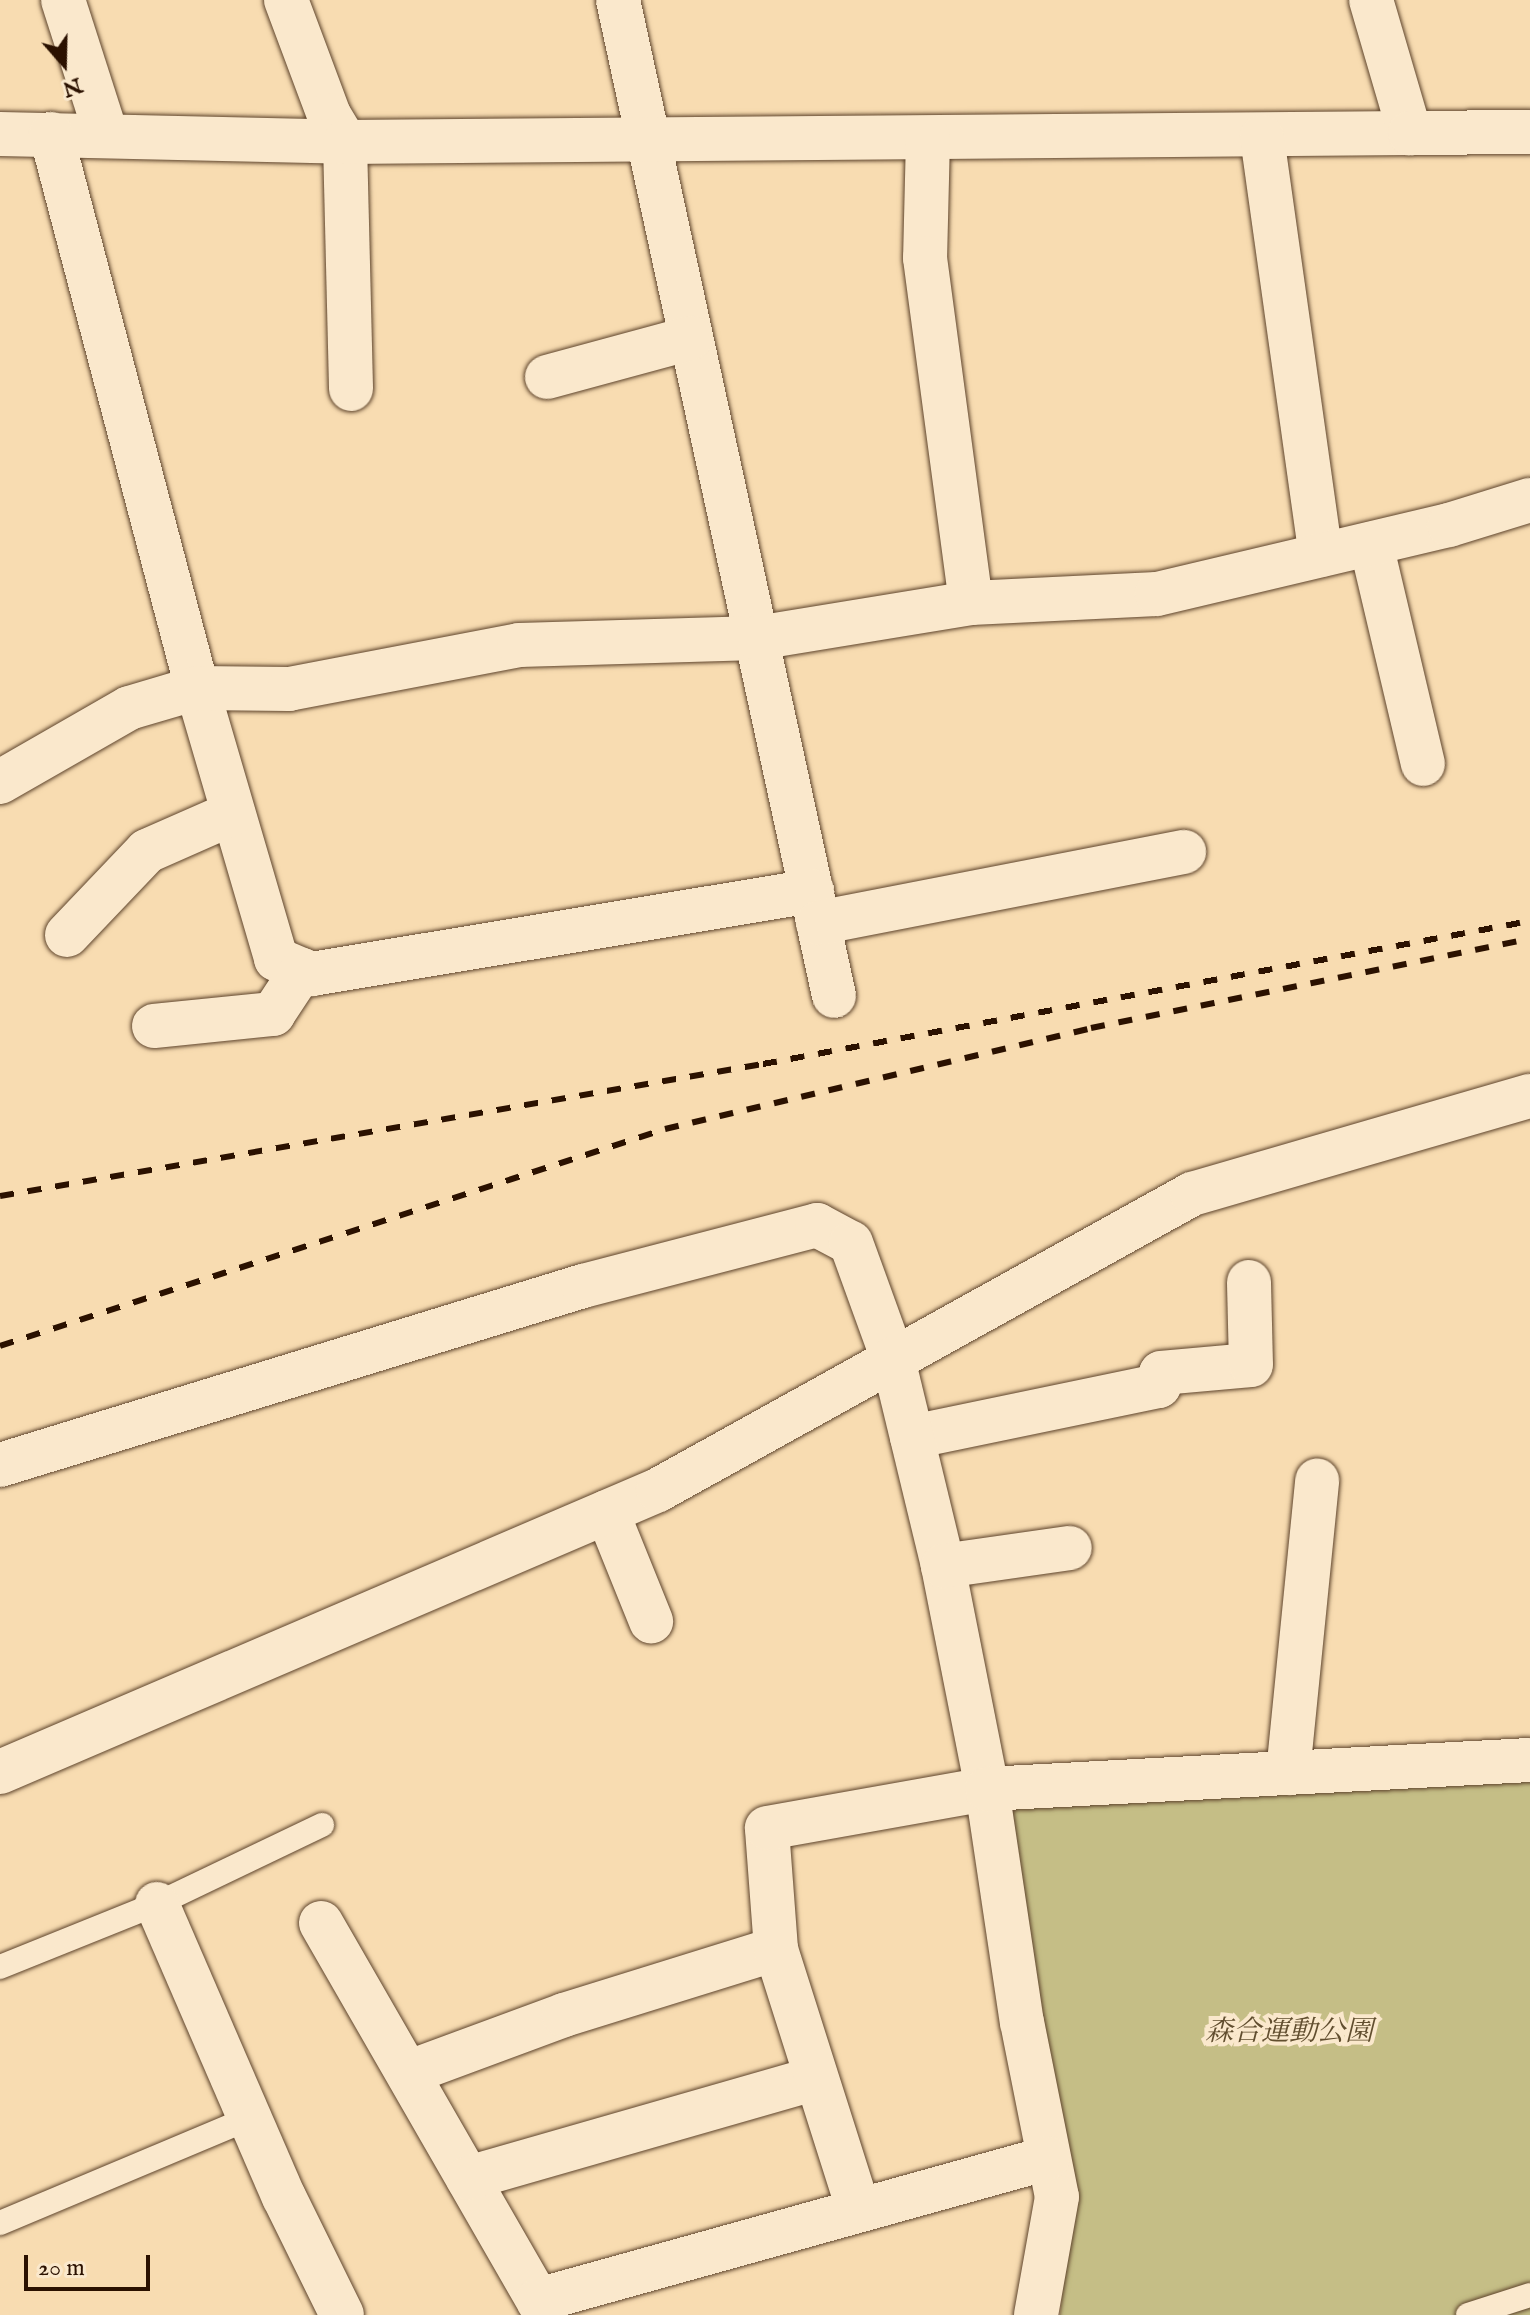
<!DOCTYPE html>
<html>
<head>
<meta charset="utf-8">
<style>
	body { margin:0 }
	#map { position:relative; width:1530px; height:2315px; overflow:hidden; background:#f8dcb1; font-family:"IM FELL English","Noto Serif JP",serif }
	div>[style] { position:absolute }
	.green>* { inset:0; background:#c5be86 }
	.roads { filter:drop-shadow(0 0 2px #5e442c) drop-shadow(0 0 2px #5e442c) }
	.lane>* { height:24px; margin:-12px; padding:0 12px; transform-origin:12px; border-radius:12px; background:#fae8cc }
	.street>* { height:44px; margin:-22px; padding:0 22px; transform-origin:22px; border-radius:22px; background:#fae8cc }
	.secondary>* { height:44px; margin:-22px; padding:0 22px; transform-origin:22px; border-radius:22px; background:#fae8cc }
	.rail>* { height:6px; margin-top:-3px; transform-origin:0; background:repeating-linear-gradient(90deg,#2b1100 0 14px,transparent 0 28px) }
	span { translate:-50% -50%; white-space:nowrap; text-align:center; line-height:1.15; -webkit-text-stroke:8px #fae8cc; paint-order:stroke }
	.park-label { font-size:28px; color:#614e2f; font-style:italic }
	.north { position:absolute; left:24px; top:24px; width:80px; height:80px; -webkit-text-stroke:6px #fae8cc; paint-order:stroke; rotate:160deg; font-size:22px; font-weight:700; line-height:32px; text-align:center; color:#2b1100 }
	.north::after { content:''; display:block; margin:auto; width:28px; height:36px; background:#2b1100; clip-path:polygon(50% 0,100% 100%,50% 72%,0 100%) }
	.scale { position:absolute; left:24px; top:2255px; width:126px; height:36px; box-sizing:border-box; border:4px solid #2b1100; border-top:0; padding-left:10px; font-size:24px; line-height:28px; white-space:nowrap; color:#2b1100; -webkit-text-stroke:6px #fae8cc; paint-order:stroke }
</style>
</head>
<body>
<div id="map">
	<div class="green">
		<i style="clip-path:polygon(1530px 1775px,1530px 2315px,1060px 2315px,1074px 2188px,1007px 1818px,1022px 1802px)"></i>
	</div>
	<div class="roads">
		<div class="lane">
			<i style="left:0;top:1967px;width:169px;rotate:-21.9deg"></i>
			<i style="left:157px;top:1904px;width:183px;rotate:-25.6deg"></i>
			<i style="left:0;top:2223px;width:271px;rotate:-22.8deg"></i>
			<i style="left:1468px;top:2315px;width:65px;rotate:-17.9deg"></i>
		</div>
		<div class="street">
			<i style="left:63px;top:0;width:141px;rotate:72.2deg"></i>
			<i style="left:286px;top:0;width:123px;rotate:69.5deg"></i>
			<i style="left:329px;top:115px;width:31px;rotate:59deg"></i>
			<i style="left:345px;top:142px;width:247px;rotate:88.6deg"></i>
			<i style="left:618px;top:0;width:1019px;rotate:77.76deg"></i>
			<i style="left:0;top:134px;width:345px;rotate:1.3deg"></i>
			<i style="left:345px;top:142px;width:1065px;rotate:-0.48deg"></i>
			<i style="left:51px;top:134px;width:573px;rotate:75.24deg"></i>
			<i style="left:197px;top:688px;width:282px;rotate:73.7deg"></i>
			<i style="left:276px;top:959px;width:39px;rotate:23deg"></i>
			<i style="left:312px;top:974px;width:507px;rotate:-9.43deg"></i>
			<i style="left:1262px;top:137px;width:422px;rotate:82deg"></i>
			<i style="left:928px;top:138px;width:120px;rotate:91.4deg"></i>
			<i style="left:925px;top:258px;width:348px;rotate:82.4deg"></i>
			<i style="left:547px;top:377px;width:149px;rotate:-15.2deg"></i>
			<i style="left:1371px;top:544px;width:226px;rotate:76.7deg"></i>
			<i style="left:0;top:782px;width:149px;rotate:-29.8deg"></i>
			<i style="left:129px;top:708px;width:71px;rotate:-16.4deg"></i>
			<i style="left:197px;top:688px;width:92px;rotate:0.6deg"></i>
			<i style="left:289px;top:689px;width:234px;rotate:-10.8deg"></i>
			<i style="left:519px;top:645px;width:238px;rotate:-1.7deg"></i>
			<i style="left:757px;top:638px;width:217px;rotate:-9.3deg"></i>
			<i style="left:971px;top:603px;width:186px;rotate:-2.8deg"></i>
			<i style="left:1157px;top:594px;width:300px;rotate:-13.3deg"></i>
			<i style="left:1449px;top:525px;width:85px;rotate:-17.2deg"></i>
			<i style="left:818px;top:923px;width:373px;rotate:-11deg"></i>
			<i style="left:67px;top:935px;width:116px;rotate:-46.4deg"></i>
			<i style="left:147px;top:851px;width:94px;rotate:-23.8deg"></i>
			<i style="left:154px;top:1026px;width:120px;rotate:-5.8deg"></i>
			<i style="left:273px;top:1014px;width:53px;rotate:-56.6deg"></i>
			<i style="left:912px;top:1437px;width:252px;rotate:-11.7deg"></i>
			<i style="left:1159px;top:1386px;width:13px;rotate:-81deg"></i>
			<i style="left:1161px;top:1373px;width:90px;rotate:-5.1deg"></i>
			<i style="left:1251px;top:1365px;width:83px;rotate:-91.4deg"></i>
			<i style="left:0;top:1465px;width:610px;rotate:-17.07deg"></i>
			<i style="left:583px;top:1286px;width:242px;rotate:-14.6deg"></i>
			<i style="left:817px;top:1225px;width:38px;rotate:28deg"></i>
			<i style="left:851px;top:1243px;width:123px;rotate:70.1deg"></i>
			<i style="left:893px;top:1359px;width:213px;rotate:76.4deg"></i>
			<i style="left:943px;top:1566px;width:227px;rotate:78.8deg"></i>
			<i style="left:987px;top:1789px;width:236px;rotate:81.5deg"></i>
			<i style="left:1022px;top:2022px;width:178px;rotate:78.7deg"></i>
			<i style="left:1057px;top:2197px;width:120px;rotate:100.1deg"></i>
			<i style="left:607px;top:1512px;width:118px;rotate:68deg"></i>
			<i style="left:943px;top:1566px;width:128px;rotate:-8.1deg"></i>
			<i style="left:0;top:1772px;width:716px;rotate:-23.2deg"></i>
			<i style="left:658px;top:1490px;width:611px;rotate:-29deg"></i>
			<i style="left:1192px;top:1194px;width:352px;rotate:-16.2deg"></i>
			<i style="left:1288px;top:1773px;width:294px;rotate:-84.3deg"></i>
			<i style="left:157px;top:1904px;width:319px;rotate:66.6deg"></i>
			<i style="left:284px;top:2197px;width:131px;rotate:63.8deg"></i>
			<i style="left:321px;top:1923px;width:452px;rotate:60.1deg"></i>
			<i style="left:410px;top:2072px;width:164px;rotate:-20.3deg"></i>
			<i style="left:564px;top:2015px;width:222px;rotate:-17.3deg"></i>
			<i style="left:468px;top:2178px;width:362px;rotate:-16deg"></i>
			<i style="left:858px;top:2208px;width:272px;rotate:-107.6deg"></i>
			<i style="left:776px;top:1949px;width:121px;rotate:-94.3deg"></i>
			<i style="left:767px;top:1828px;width:223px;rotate:-10.1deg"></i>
			<i style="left:987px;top:1789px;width:544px;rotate:-3.06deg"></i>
			<i style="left:538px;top:2300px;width:529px;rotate:-15.56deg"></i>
		</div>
		<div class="secondary">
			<i style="left:1371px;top:0;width:139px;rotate:73.7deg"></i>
			<i style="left:1410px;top:133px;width:120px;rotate:-0.5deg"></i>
		</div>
	</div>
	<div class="rail">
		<i style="left:0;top:1196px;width:774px;rotate:-9.82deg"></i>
		<i style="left:763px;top:1064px;width:780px;rotate:-10.56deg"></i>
		<i style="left:0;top:1346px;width:700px;rotate:-18.07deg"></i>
		<i style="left:665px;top:1129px;width:438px;rotate:-13.3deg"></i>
		<i style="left:1091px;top:1028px;width:448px;rotate:-11.5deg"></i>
	</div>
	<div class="park-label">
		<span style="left:1289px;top:2033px">森合運動公園</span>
	</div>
	<div class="north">N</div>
	<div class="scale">20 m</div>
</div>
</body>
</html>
